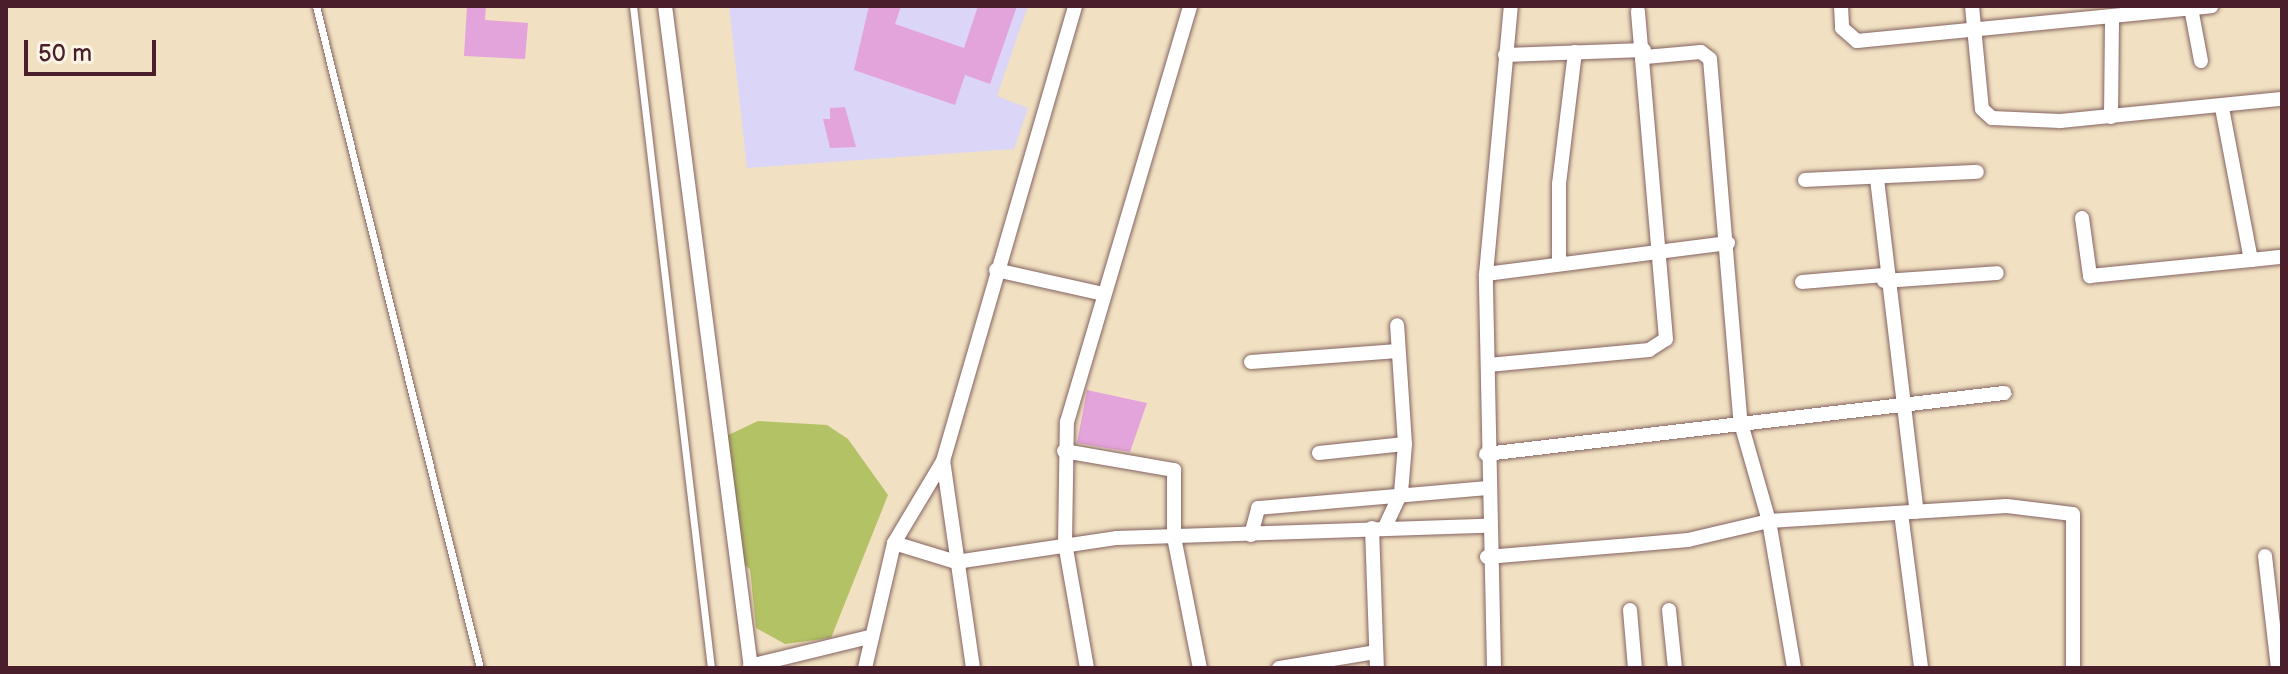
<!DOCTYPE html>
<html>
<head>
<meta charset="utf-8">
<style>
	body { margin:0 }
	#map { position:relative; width:2288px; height:674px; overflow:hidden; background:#f1e1c2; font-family:"Balsamiq Sans",sans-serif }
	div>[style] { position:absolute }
	.built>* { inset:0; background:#dbd6f7 }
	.green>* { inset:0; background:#b3c265 }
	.building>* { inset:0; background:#e3a3db }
	.roads { filter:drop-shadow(0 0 2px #846360) drop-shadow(0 0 2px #846360) }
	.lane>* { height:7px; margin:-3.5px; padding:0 3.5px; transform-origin:3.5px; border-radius:3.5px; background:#fff }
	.street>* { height:14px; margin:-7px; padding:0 7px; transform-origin:7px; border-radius:7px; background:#fff }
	span { translate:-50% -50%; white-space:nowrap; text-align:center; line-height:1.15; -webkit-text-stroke:8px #fcf5e5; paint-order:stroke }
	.frame { position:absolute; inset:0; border:8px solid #4a1f2b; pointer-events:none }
	.scale { position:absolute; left:24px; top:40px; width:132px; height:36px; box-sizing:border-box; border:4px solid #4a1f2b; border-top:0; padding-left:10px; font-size:24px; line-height:28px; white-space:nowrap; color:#4a1f2b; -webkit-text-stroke:6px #fcf5e5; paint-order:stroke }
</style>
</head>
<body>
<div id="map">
	<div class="built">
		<i style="clip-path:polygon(729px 6px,1028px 6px,997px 96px,1028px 108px,1014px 149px,747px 168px)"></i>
	</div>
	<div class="green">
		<i style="clip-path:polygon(758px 421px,827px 425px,848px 439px,888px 495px,831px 638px,785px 644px,756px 628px,750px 569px,738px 560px,722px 438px)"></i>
	</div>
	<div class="building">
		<i style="clip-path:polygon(467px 6px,486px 6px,485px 20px,528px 23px,525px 59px,464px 56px)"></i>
		<i style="clip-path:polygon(869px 6px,901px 6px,895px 24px,964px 48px,978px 6px,1017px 6px,990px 84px,965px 75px,955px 105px,854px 70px)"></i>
		<i style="clip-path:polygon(845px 107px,856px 147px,830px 148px,823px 119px,830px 119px,830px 108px)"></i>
		<i style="clip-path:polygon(1087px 390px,1147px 403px,1130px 452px,1077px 443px)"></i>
	</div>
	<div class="roads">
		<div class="lane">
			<i style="left:316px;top:6px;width:682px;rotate:76.09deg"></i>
			<i style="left:633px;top:6px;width:667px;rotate:83.28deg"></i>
		</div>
		<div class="street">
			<i style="left:665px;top:6px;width:668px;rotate:82.6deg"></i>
			<i style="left:1841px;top:6px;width:22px;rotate:87deg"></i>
			<i style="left:1842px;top:28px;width:20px;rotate:41deg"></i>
			<i style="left:1857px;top:41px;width:356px;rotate:-5.6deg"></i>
			<i style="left:1972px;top:6px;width:103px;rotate:84.5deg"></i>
			<i style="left:1982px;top:109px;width:13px;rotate:42deg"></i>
			<i style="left:1992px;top:118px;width:68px;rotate:2.5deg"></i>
			<i style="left:2060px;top:121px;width:223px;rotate:-5.7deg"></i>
			<i style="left:2191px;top:8px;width:54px;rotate:79.3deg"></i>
			<i style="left:1505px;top:55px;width:139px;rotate:-2.1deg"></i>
			<i style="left:1645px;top:57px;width:56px;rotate:-5.1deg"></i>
			<i style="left:1701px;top:52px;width:11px;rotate:38deg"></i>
			<i style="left:1710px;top:59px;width:362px;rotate:85.2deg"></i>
			<i style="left:1740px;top:420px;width:105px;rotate:74deg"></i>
			<i style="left:1769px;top:521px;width:149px;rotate:80.3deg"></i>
			<i style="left:2111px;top:117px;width:97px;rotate:-89.4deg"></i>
			<i style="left:1877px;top:179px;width:335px;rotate:83.2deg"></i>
			<i style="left:1805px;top:180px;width:172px;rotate:-2.7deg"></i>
			<i style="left:2082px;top:218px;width:59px;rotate:82.1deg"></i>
			<i style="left:2090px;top:276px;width:162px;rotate:-5.7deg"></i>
			<i style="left:2251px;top:260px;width:155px;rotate:-100.8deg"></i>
			<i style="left:2251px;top:260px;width:31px;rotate:-6deg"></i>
			<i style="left:1559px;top:264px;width:80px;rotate:-90deg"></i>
			<i style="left:1559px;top:184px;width:133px;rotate:-83.1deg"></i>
			<i style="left:996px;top:270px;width:110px;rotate:12.6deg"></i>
			<i style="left:1486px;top:274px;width:244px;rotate:-7.3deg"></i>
			<i style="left:1884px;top:281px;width:113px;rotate:-4deg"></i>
			<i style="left:1802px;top:282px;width:82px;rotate:-4.9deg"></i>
			<i style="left:1251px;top:362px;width:147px;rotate:-4.3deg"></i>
			<i style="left:1488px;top:365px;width:162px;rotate:-5.3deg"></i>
			<i style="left:1649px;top:350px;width:20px;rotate:-33deg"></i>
			<i style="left:1666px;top:339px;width:329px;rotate:-94.9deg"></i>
			<i style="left:1064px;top:451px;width:112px;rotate:9.8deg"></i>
			<i style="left:1174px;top:470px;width:67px;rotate:90deg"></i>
			<i style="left:1174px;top:537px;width:134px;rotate:78.8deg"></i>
			<i style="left:1319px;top:453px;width:86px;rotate:-6deg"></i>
			<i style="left:1486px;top:454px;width:522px;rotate:-6.72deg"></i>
			<i style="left:1901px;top:513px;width:156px;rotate:82.6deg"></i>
			<i style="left:1385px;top:527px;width:38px;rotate:-65deg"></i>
			<i style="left:1401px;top:493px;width:49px;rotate:-85.3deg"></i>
			<i style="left:1405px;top:444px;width:119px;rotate:-93.8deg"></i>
			<i style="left:1372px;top:528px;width:140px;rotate:88deg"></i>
			<i style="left:1251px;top:535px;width:28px;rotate:-75deg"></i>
			<i style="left:1258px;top:508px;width:229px;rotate:-5deg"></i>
			<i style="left:894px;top:543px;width:65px;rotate:17deg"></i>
			<i style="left:956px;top:562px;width:163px;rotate:-8.5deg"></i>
			<i style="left:1117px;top:538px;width:369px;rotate:-1.9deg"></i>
			<i style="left:2265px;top:556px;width:113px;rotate:83.4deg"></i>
			<i style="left:1487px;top:557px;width:202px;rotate:-4.8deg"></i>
			<i style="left:1688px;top:540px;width:83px;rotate:-13.2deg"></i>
			<i style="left:1769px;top:521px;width:238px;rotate:-3.6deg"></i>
			<i style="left:2007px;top:506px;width:66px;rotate:6.9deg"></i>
			<i style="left:2073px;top:514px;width:154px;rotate:90deg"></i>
			<i style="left:1630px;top:610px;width:58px;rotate:85.1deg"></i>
			<i style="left:1669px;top:610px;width:58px;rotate:84.1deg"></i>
			<i style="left:750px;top:666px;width:122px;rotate:-13.7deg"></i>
			<i style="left:865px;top:668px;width:128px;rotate:-76.9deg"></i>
			<i style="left:894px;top:543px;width:96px;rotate:-59.1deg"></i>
			<i style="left:973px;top:668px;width:209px;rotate:-98.2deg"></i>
			<i style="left:943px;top:461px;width:474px;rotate:-73.8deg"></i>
			<i style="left:1087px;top:668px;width:127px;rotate:-100deg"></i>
			<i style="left:1065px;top:543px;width:121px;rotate:-89.1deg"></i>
			<i style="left:1067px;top:422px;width:434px;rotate:-73.5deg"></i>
			<i style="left:1279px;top:668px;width:98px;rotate:-9.4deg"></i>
			<i style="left:1494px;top:668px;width:394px;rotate:-91.2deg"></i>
			<i style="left:1486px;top:274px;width:269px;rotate:-84.7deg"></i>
		</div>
	</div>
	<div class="frame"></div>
	<div class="scale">50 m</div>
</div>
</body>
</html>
